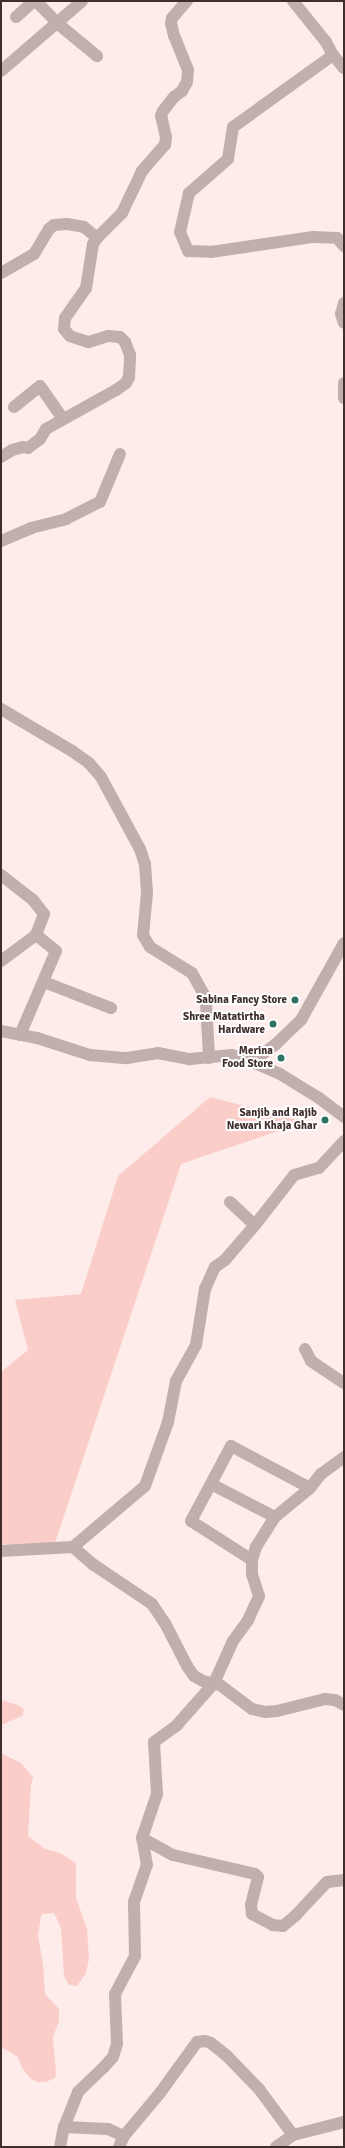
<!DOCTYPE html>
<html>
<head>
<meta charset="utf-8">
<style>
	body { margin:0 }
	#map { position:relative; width:345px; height:2148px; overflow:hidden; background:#fdecea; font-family:Signika,sans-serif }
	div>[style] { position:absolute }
	.green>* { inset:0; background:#facdc8 }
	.minor>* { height:12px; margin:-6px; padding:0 6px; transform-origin:6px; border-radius:6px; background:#c1afad }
	.dots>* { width:11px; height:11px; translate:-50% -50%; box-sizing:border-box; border:2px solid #fff; border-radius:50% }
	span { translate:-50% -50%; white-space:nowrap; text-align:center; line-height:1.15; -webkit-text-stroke:4px #fff; paint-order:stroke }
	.poi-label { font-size:11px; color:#3e2e2c; font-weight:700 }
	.right { translate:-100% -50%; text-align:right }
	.frame { position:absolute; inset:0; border:2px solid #3e2e2c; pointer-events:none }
</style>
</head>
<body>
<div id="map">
	<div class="green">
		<i style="clip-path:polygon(210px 1097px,305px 1122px,181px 1164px,53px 1549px,1px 1544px,1px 1372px,28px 1350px,15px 1300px,81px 1294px,118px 1176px)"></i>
		<i style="clip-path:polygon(1px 1700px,18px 1705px,24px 1709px,22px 1716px,1px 1725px)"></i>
		<i style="clip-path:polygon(1px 1753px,21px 1763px,33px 1777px,31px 1785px,28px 1836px,45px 1849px,60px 1853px,76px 1863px,76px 1898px,87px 1929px,89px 1959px,86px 1973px,77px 1986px,69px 1985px,64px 1976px,61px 1928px,54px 1913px,43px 1914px,41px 1916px,38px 1935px,43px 1965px,45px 1994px,59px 2009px,59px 2021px,53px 2037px,56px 2072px,55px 2078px,46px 2082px,37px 2082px,30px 2078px,22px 2068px,18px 2057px,1px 2047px)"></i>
	</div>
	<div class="minor">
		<i style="left:36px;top:1px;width:30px;rotate:46deg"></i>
		<i style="left:57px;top:23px;width:52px;rotate:39.5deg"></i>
		<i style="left:293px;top:1px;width:53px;rotate:51.2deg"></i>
		<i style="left:326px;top:42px;width:15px;rotate:62deg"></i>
		<i style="left:333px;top:55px;width:123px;rotate:144.2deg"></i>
		<i style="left:233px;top:127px;width:32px;rotate:99deg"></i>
		<i style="left:228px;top:159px;width:52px;rotate:138.9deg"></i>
		<i style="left:189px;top:193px;width:40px;rotate:103deg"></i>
		<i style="left:180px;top:232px;width:21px;rotate:67deg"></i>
		<i style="left:188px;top:251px;width:23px;rotate:2deg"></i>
		<i style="left:211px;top:252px;width:102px;rotate:-8.4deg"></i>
		<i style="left:312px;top:237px;width:25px;rotate:2deg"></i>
		<i style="left:337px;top:238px;width:11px;rotate:49deg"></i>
		<i style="left:16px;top:17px;width:24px;rotate:-42deg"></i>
		<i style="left:333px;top:55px;width:17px;rotate:50deg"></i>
		<i style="left:1px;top:71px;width:107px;rotate:-40.8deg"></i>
		<i style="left:1px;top:273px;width:38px;rotate:-30deg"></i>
		<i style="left:34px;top:254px;width:29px;rotate:-59deg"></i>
		<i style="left:49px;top:229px;width:6px;rotate:-39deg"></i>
		<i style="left:54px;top:225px;width:13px;rotate:-4deg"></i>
		<i style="left:67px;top:224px;width:17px;rotate:10deg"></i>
		<i style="left:84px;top:227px;width:17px;rotate:40deg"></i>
		<i style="left:97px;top:238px;width:35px;rotate:-45deg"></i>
		<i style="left:122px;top:213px;width:47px;rotate:-64.5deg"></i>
		<i style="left:142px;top:171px;width:35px;rotate:-49deg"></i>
		<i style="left:165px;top:145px;width:8px;rotate:-83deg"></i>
		<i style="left:166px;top:137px;width:22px;rotate:-103deg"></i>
		<i style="left:161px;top:116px;width:5px;rotate:-68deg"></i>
		<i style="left:163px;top:111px;width:18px;rotate:-52deg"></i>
		<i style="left:174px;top:97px;width:10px;rotate:-37deg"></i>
		<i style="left:182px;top:91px;width:10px;rotate:-61deg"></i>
		<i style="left:187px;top:82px;width:12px;rotate:-85deg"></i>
		<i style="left:188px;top:70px;width:37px;rotate:-112deg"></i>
		<i style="left:174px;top:36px;width:13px;rotate:-103deg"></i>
		<i style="left:171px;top:23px;width:5px;rotate:-79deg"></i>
		<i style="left:172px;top:18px;width:23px;rotate:-49deg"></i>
		<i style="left:344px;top:303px;width:11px;rotate:105deg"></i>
		<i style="left:341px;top:314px;width:9px;rotate:72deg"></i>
		<i style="left:344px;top:383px;width:15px;rotate:90deg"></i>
		<i style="left:14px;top:407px;width:33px;rotate:-39deg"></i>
		<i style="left:40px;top:386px;width:40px;rotate:55.1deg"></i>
		<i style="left:1px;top:457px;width:13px;rotate:-32deg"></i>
		<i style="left:12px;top:450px;width:11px;rotate:-15deg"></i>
		<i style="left:23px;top:447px;width:5px;rotate:11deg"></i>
		<i style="left:28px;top:448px;width:15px;rotate:-37deg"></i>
		<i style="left:40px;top:439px;width:12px;rotate:-59deg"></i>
		<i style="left:46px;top:429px;width:80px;rotate:-29.1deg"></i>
		<i style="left:116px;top:390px;width:12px;rotate:-35deg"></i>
		<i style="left:126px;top:383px;width:7px;rotate:-63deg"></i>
		<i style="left:129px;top:377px;width:22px;rotate:-87deg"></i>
		<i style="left:130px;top:355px;width:14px;rotate:-111deg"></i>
		<i style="left:125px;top:342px;width:7px;rotate:-135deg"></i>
		<i style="left:120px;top:337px;width:12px;rotate:-175deg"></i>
		<i style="left:108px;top:336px;width:21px;rotate:163deg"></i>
		<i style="left:88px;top:342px;width:19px;rotate:-162deg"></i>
		<i style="left:70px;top:336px;width:9px;rotate:-131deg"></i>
		<i style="left:64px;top:329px;width:11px;rotate:-85deg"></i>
		<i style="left:65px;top:318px;width:37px;rotate:-55deg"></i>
		<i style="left:86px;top:288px;width:45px;rotate:-81deg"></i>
		<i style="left:93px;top:244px;width:7px;rotate:-56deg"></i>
		<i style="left:1px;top:541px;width:33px;rotate:-23deg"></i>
		<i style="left:31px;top:528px;width:36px;rotate:-14deg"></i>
		<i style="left:66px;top:519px;width:38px;rotate:-27deg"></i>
		<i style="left:100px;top:502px;width:52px;rotate:-67.4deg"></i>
		<i style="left:1px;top:709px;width:82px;rotate:30.6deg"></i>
		<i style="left:72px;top:751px;width:21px;rotate:35deg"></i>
		<i style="left:89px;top:763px;width:18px;rotate:49deg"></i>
		<i style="left:101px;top:777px;width:82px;rotate:61.6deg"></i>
		<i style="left:140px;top:849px;width:16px;rotate:72deg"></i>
		<i style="left:145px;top:864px;width:29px;rotate:86deg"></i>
		<i style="left:147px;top:893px;width:42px;rotate:95.4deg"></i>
		<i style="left:143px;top:935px;width:14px;rotate:60deg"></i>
		<i style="left:150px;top:947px;width:49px;rotate:31.8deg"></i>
		<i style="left:192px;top:973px;width:25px;rotate:61deg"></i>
		<i style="left:204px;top:995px;width:7px;rotate:74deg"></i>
		<i style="left:206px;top:1002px;width:56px;rotate:86.9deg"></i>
		<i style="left:1px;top:875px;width:41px;rotate:38deg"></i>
		<i style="left:33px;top:900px;width:18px;rotate:52deg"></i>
		<i style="left:44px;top:914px;width:22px;rotate:111deg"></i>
		<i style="left:36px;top:935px;width:44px;rotate:143.4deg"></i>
		<i style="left:44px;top:982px;width:72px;rotate:21.2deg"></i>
		<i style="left:1px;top:1031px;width:37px;rotate:11deg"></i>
		<i style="left:37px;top:1038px;width:56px;rotate:17.8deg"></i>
		<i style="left:90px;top:1055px;width:37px;rotate:5deg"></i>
		<i style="left:127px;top:1058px;width:31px;rotate:-9deg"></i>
		<i style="left:158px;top:1053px;width:33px;rotate:11deg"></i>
		<i style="left:190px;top:1059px;width:42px;rotate:-5.4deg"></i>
		<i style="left:232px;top:1055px;width:21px;rotate:19deg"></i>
		<i style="left:252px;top:1062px;width:30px;rotate:23deg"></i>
		<i style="left:280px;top:1074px;width:46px;rotate:31.6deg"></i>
		<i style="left:319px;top:1098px;width:31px;rotate:37deg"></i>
		<i style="left:20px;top:1035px;width:91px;rotate:-66.8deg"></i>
		<i style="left:56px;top:951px;width:26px;rotate:-141deg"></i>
		<i style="left:252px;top:1062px;width:30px;rotate:-37deg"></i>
		<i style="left:276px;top:1044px;width:35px;rotate:-44deg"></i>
		<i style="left:301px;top:1020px;width:88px;rotate:-60.8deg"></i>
		<i style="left:230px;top:1202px;width:34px;rotate:43deg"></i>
		<i style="left:305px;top:1349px;width:13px;rotate:63deg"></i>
		<i style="left:311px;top:1361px;width:40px;rotate:34deg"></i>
		<i style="left:211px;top:1484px;width:72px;rotate:27.3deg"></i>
		<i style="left:73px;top:1547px;width:94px;rotate:-40.3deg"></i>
		<i style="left:145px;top:1486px;width:68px;rotate:-70.2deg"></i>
		<i style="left:168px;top:1422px;width:42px;rotate:-79deg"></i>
		<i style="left:176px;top:1381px;width:41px;rotate:-60.9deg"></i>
		<i style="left:196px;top:1345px;width:57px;rotate:-80.9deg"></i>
		<i style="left:205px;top:1289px;width:24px;rotate:-66deg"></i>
		<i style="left:215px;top:1267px;width:12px;rotate:-35deg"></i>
		<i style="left:225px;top:1260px;width:46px;rotate:-49.4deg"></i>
		<i style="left:255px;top:1225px;width:63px;rotate:-52deg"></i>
		<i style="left:294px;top:1175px;width:26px;rotate:-16deg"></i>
		<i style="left:319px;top:1168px;width:37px;rotate:-47deg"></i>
		<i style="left:1px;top:1551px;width:72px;rotate:-3.2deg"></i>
		<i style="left:73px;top:1547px;width:28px;rotate:41deg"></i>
		<i style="left:94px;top:1565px;width:70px;rotate:33.9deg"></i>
		<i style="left:152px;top:1604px;width:23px;rotate:56deg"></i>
		<i style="left:165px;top:1623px;width:48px;rotate:62.9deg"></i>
		<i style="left:187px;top:1666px;width:12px;rotate:55deg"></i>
		<i style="left:194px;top:1676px;width:10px;rotate:29deg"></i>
		<i style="left:203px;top:1681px;width:17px;rotate:13deg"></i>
		<i style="left:220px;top:1685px;width:40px;rotate:37deg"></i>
		<i style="left:252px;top:1709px;width:13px;rotate:13deg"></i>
		<i style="left:265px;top:1712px;width:12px;rotate:-5deg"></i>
		<i style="left:277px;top:1711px;width:49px;rotate:-14deg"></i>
		<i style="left:325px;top:1699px;width:10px;rotate:6deg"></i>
		<i style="left:335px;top:1700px;width:10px;rotate:29deg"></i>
		<i style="left:252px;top:1560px;width:72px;rotate:-147.4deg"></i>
		<i style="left:191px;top:1521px;width:85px;rotate:-61.9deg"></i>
		<i style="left:231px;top:1446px;width:89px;rotate:28deg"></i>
		<i style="left:142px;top:1838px;width:35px;rotate:29deg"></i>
		<i style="left:173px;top:1855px;width:84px;rotate:13deg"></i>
		<i style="left:255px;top:1874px;width:4px;rotate:45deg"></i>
		<i style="left:258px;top:1877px;width:29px;rotate:104deg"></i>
		<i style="left:251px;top:1905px;width:9px;rotate:84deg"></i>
		<i style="left:252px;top:1914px;width:24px;rotate:28deg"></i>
		<i style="left:273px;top:1925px;width:10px;rotate:6deg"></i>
		<i style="left:283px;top:1926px;width:17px;rotate:-40deg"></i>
		<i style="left:296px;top:1915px;width:45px;rotate:-46.8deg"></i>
		<i style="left:327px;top:1882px;width:17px;rotate:-7deg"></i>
		<i style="left:64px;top:2127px;width:44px;rotate:2.6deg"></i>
		<i style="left:108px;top:2129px;width:17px;rotate:24deg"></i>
		<i style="left:60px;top:2147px;width:20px;rotate:-79deg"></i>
		<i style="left:64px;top:2127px;width:38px;rotate:-68deg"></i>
		<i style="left:78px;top:2092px;width:36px;rotate:-44deg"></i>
		<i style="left:104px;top:2067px;width:13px;rotate:-48deg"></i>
		<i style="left:113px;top:2057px;width:14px;rotate:-73deg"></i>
		<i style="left:117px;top:2044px;width:50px;rotate:-92.3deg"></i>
		<i style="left:115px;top:1994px;width:43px;rotate:-62.2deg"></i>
		<i style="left:135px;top:1956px;width:54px;rotate:-91.1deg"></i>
		<i style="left:134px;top:1902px;width:39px;rotate:-71deg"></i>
		<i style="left:147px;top:1865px;width:27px;rotate:-100deg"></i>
		<i style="left:142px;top:1838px;width:46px;rotate:-71.2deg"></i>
		<i style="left:157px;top:1794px;width:52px;rotate:-93.3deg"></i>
		<i style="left:154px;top:1742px;width:29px;rotate:-36deg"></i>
		<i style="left:177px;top:1725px;width:56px;rotate:-48.6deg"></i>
		<i style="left:214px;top:1683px;width:46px;rotate:-65.7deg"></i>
		<i style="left:233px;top:1641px;width:26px;rotate:-54deg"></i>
		<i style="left:248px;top:1620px;width:26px;rotate:-65deg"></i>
		<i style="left:259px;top:1596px;width:23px;rotate:-108deg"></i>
		<i style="left:252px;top:1574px;width:14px;rotate:-90deg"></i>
		<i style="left:252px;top:1560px;width:14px;rotate:-73deg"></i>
		<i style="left:256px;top:1547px;width:36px;rotate:-58deg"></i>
		<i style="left:275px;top:1517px;width:45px;rotate:-39.6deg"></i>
		<i style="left:310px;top:1488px;width:18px;rotate:-52deg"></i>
		<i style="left:321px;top:1474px;width:29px;rotate:-36deg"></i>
		<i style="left:119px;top:2147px;width:12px;rotate:-66deg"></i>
		<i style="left:124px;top:2136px;width:56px;rotate:-50.1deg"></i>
		<i style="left:160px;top:2093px;width:63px;rotate:-54deg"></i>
		<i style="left:197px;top:2042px;width:8px;rotate:-7deg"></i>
		<i style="left:205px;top:2041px;width:6px;rotate:18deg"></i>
		<i style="left:211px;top:2043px;width:21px;rotate:39deg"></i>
		<i style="left:227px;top:2056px;width:46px;rotate:45.9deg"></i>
		<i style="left:259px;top:2089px;width:57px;rotate:53.5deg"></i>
		<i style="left:276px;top:2147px;width:21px;rotate:-35deg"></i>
		<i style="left:293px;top:2135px;width:53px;rotate:-14.3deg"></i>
	</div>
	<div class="dots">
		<i style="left:295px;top:1000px;background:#2f7162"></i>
		<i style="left:273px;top:1024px;background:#2f7162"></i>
		<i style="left:281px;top:1058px;background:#2f7162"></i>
		<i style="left:325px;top:1120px;background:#2f7162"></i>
	</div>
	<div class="poi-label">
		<span class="right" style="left:287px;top:1000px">Sabina Fancy Store</span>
		<span class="right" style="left:265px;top:1024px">Shree Matatirtha<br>Hardware</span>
		<span class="right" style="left:273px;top:1058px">Merina<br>Food Store</span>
		<span class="right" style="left:317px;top:1120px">Sanjib and Rajib<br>Newari Khaja Ghar</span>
	</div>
	<div class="frame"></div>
</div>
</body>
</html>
